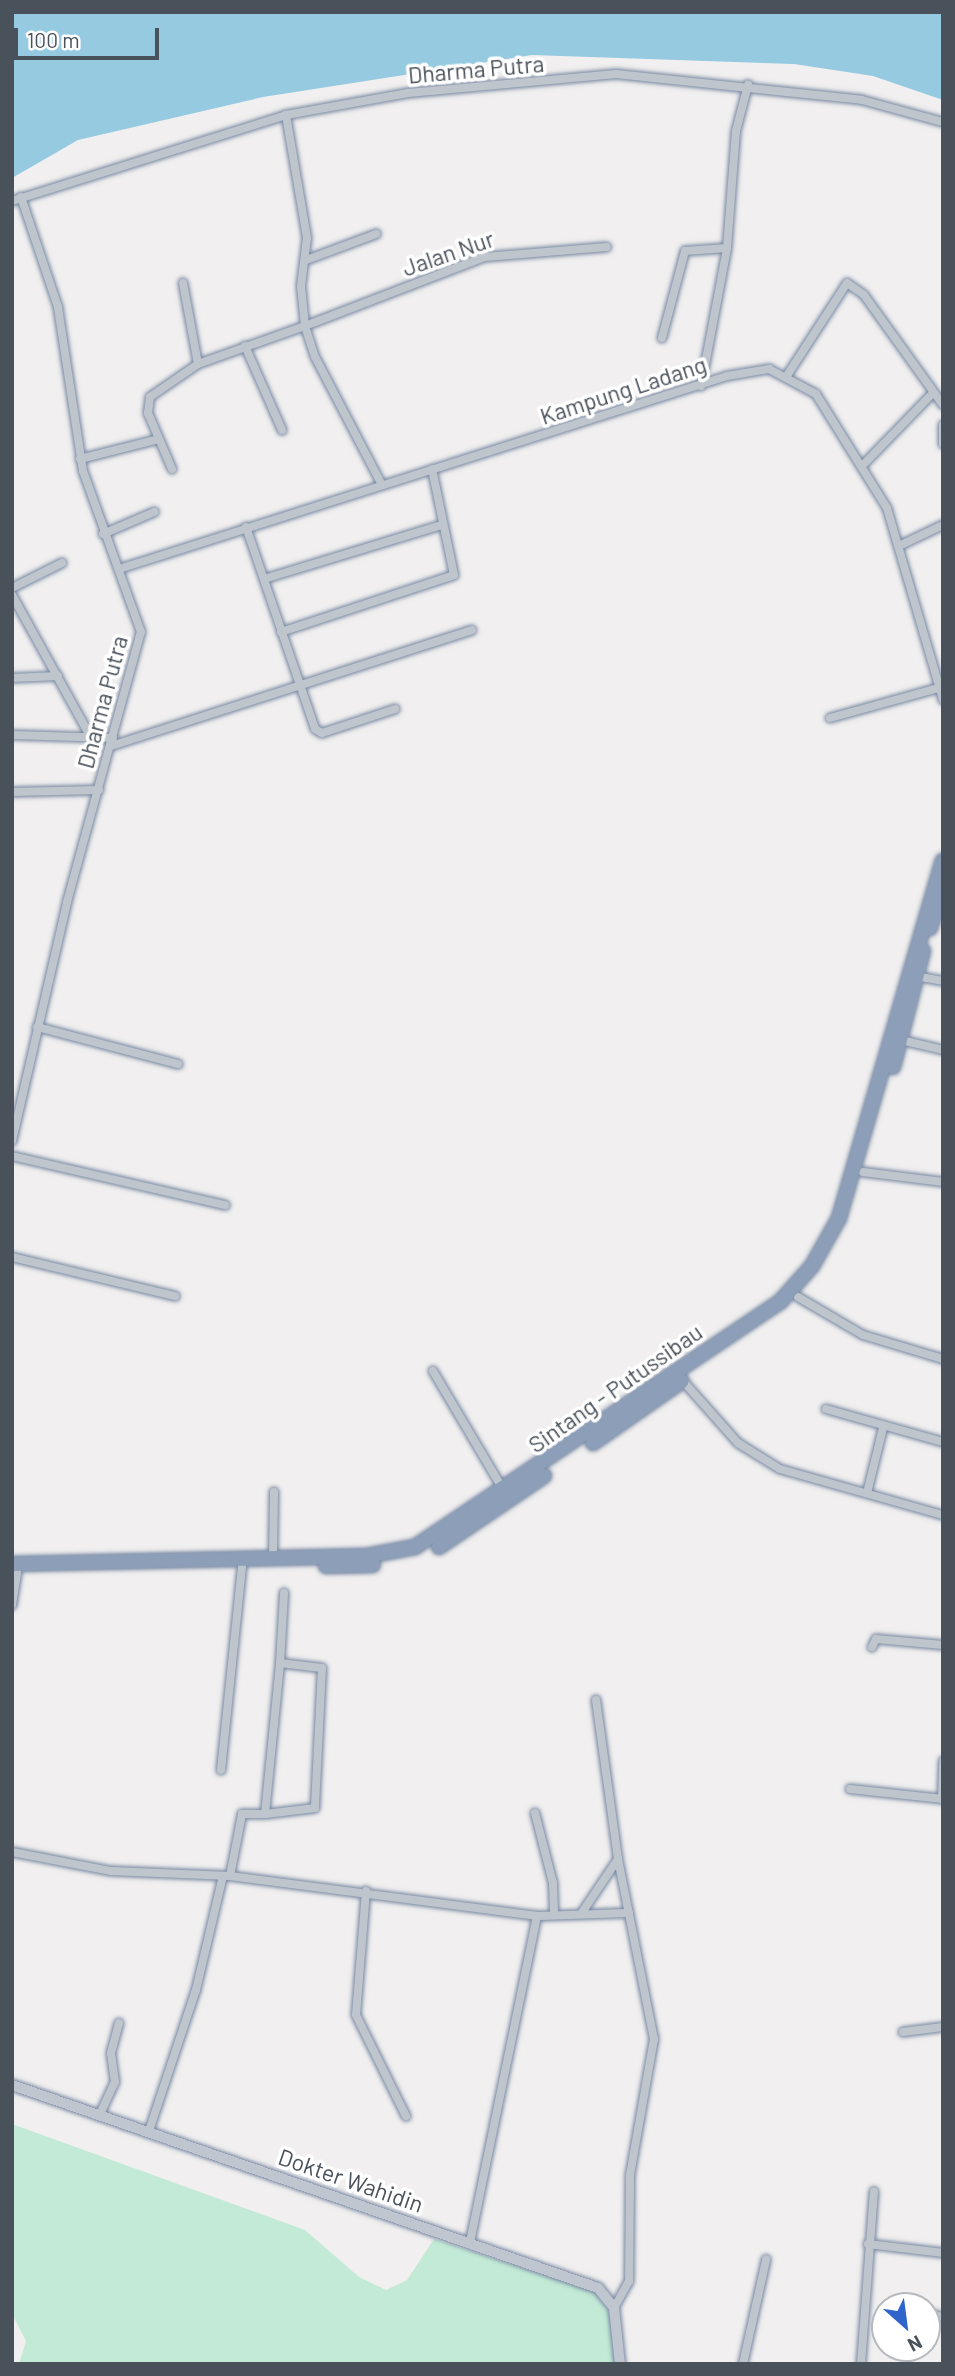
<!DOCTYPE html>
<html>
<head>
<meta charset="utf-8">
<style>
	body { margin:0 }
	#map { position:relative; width:955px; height:2376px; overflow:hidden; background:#f1efef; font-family:Barlow,sans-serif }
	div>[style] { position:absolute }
	.green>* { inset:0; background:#c3ead6 }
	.water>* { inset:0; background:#95cae1 }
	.roads { filter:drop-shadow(0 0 2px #7889a3) drop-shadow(0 0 2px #7889a3) }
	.street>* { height:8px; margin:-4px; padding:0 4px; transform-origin:4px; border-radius:4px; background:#bfc5cc }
	.secondary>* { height:10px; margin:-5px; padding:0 5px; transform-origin:5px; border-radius:5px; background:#bfc6d0 }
	.highway>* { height:14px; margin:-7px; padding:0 7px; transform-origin:7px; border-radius:7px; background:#8d9eb8 }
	span { translate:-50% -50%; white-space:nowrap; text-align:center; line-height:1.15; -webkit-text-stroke:7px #fff; paint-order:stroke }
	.street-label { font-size:23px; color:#49515a }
	.frame { position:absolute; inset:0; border:14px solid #49515a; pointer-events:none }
	.north { position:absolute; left:871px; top:2292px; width:70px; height:70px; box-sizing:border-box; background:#fff; border:2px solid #b6b9bd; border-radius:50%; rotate:152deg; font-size:19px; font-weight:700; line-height:28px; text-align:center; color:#49515a }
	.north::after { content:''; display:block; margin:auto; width:24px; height:32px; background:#2f64cb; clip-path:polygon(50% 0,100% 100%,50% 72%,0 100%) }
	.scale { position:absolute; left:14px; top:28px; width:145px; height:32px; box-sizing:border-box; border:4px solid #49515a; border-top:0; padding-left:9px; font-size:21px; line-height:24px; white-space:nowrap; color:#49515a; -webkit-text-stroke:5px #fff; paint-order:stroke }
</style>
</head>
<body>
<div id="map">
	<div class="green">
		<i style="clip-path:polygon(12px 2124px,305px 2230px,359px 2277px,386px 2290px,407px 2280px,434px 2239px,595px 2292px,614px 2319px,616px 2364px,19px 2364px,26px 2341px,12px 2314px)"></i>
	</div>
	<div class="water">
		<i style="clip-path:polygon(12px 12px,943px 12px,943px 100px,873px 76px,794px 64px,532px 55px,263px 97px,78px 140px,12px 178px)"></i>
	</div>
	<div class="roads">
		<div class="street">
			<i style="left:12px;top:201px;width:287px;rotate:-17.4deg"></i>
			<i style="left:286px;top:115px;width:124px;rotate:-10.2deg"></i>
			<i style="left:408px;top:93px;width:209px;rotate:-5.2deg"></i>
			<i style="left:616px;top:74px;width:247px;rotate:6deg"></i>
			<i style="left:862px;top:100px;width:84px;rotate:15.2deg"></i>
			<i style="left:306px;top:260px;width:75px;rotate:-20.4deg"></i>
			<i style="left:183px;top:283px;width:82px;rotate:79.5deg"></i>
			<i style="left:662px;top:338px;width:90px;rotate:-75.2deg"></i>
			<i style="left:685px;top:251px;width:42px;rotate:-4.1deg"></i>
			<i style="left:245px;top:346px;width:92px;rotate:66.2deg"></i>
			<i style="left:788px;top:374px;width:108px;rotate:-57deg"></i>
			<i style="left:847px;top:283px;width:21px;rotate:35deg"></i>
			<i style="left:864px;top:295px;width:135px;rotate:54.3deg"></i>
			<i style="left:701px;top:386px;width:140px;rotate:-79.3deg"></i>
			<i style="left:727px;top:248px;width:117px;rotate:-85.6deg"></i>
			<i style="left:736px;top:131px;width:48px;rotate:-75.4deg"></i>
			<i style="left:943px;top:425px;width:19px;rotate:90deg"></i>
			<i style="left:80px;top:459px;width:81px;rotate:-14.2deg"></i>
			<i style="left:862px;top:466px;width:100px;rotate:-45.8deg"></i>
			<i style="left:172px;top:469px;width:61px;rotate:-113.2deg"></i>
			<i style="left:148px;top:413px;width:16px;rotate:-83deg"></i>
			<i style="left:150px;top:397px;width:58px;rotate:-34.5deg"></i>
			<i style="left:198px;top:364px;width:114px;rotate:-19.6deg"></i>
			<i style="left:305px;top:326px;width:40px;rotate:-95.7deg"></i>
			<i style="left:301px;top:286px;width:48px;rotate:-82.9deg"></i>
			<i style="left:307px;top:238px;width:125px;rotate:-99.7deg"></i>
			<i style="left:382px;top:485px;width:144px;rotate:-117.6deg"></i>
			<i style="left:315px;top:357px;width:33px;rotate:-108deg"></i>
			<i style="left:305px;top:326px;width:193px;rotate:-21deg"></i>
			<i style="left:485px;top:257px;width:122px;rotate:-4.7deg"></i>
			<i style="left:246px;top:527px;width:213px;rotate:71.1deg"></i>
			<i style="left:315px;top:729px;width:8px;rotate:30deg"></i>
			<i style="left:322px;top:733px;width:77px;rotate:-18.2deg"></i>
			<i style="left:103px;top:534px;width:56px;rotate:-23.3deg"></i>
			<i style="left:899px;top:546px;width:49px;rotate:-25.5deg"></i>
			<i style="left:119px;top:569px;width:638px;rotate:-17.61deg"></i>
			<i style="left:727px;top:376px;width:43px;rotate:-9.5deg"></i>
			<i style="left:769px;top:369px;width:53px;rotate:28deg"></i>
			<i style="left:816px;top:394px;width:134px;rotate:58.1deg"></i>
			<i style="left:887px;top:508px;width:200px;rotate:73.7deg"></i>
			<i style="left:264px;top:579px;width:186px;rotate:-16.9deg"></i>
			<i style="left:12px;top:588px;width:56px;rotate:-26.6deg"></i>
			<i style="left:12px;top:595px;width:161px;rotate:61deg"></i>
			<i style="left:281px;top:632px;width:182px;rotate:-18.2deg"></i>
			<i style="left:454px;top:575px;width:108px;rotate:-101.7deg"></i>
			<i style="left:12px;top:678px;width:46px;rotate:-2.5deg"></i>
			<i style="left:830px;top:718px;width:112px;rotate:-15.5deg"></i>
			<i style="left:12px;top:735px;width:101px;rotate:1.7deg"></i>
			<i style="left:111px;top:746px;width:379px;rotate:-17.8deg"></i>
			<i style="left:12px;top:792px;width:87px;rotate:-1.3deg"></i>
			<i style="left:915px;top:976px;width:28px;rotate:10deg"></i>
			<i style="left:37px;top:1027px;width:146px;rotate:14.7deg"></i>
			<i style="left:901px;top:1040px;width:43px;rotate:13.4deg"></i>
			<i style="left:12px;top:1141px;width:245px;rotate:-77deg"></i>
			<i style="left:67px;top:902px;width:280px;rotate:-74.7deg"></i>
			<i style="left:141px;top:632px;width:171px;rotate:-109.8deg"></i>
			<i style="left:83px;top:471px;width:166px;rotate:-98.7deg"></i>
			<i style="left:58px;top:307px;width:116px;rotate:-108.6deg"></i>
			<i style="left:12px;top:1156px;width:219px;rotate:13deg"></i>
			<i style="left:863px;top:1172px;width:81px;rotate:7.1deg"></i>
			<i style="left:12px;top:1257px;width:168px;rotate:13.5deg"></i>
			<i style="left:798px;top:1297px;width:75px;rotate:30.3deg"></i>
			<i style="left:863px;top:1335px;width:84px;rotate:16.7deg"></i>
			<i style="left:433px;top:1371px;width:139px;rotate:59.4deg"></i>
			<i style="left:683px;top:1381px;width:83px;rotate:48.4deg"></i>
			<i style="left:738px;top:1443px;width:49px;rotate:31.8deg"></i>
			<i style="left:780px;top:1469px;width:169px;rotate:15.8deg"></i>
			<i style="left:826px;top:1409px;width:122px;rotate:15.8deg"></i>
			<i style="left:867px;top:1493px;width:67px;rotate:-76.2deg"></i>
			<i style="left:273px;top:1557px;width:65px;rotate:-89.1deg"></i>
			<i style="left:12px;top:1605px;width:33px;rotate:-81deg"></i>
			<i style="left:872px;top:1647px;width:9px;rotate:-63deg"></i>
			<i style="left:876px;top:1639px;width:67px;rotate:5.1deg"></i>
			<i style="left:280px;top:1663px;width:70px;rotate:-86.7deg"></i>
			<i style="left:596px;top:1700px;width:161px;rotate:82.1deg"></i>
			<i style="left:618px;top:1859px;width:184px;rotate:78.7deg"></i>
			<i style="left:654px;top:2039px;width:138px;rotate:100deg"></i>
			<i style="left:630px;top:2175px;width:106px;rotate:90.5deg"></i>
			<i style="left:629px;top:2281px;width:31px;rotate:119deg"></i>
			<i style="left:221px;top:1770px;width:205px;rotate:-84.1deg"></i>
			<i style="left:850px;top:1789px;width:94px;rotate:6.1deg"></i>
			<i style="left:942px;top:1799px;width:38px;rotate:-88deg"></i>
			<i style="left:535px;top:1813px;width:72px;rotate:75.6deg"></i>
			<i style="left:553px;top:1883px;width:32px;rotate:88deg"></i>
			<i style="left:12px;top:1852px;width:101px;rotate:10.9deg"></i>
			<i style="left:111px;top:1871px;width:119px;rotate:2.4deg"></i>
			<i style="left:230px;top:1876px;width:310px;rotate:7.4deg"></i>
			<i style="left:537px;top:1916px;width:333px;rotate:101.6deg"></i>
			<i style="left:230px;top:1876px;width:63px;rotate:-79deg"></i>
			<i style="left:242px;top:1814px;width:23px"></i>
			<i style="left:265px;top:1814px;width:152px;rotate:-84.3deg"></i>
			<i style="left:280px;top:1663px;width:42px;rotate:6.8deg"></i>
			<i style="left:322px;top:1668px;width:140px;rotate:92.9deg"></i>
			<i style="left:315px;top:1808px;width:50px;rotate:173.2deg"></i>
			<i style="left:366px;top:1891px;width:124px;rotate:94.6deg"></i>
			<i style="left:356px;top:2015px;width:113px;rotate:63.7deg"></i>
			<i style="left:581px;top:1914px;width:66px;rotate:-56.1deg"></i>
			<i style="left:537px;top:1916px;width:92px;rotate:-1.9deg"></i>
			<i style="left:903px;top:2032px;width:40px;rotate:-7.1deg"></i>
			<i style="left:100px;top:2114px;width:35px;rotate:-65deg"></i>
			<i style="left:115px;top:2082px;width:29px;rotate:-98deg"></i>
			<i style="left:111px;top:2053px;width:31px;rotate:-75deg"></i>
			<i style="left:149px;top:2131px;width:149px;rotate:-71.6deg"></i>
			<i style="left:196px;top:1990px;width:117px;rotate:-76.7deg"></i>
			<i style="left:868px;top:2244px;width:76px;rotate:6.8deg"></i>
			<i style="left:934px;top:2315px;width:9px;rotate:13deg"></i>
			<i style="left:743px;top:2364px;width:107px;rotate:-77.5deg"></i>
			<i style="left:861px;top:2364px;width:173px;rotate:-85.7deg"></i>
		</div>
		<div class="secondary">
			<i style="left:12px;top:2085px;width:620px;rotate:19.11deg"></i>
			<i style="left:598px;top:2288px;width:26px;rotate:51deg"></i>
			<i style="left:614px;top:2308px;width:56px;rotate:83.9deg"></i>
		</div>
		<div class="highway">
			<i style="left:930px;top:928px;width:41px;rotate:-71.6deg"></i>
			<i style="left:893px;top:1067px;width:120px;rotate:-75.5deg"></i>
			<i style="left:593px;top:1443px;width:108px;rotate:-34.9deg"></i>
			<i style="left:439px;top:1547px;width:127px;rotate:-34.1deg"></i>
			<i style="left:12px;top:1564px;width:355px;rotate:-1.3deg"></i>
			<i style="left:367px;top:1556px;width:49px;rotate:-10.6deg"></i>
			<i style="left:415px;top:1547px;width:440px;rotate:-33.9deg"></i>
			<i style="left:780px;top:1302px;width:48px;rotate:-48.4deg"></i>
			<i style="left:812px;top:1266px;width:55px;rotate:-60.6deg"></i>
			<i style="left:839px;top:1218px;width:372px;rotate:-73.8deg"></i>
			<i style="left:326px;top:1566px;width:47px;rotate:-1.2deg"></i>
		</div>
	</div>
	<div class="street-label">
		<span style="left:476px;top:69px;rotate:-5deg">Dharma Putra</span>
		<span style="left:448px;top:253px;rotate:-19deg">Jalan Nur</span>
		<span style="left:623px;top:390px;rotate:-18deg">Kampung Ladang</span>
		<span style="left:102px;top:702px;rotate:-75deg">Dharma Putra</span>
		<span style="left:615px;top:1388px;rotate:-35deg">Sintang - Putussibau</span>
		<span style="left:351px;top:2180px;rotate:19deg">Dokter Wahidin</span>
	</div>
	<div class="frame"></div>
	<div class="north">N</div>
	<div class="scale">100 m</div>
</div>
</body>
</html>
